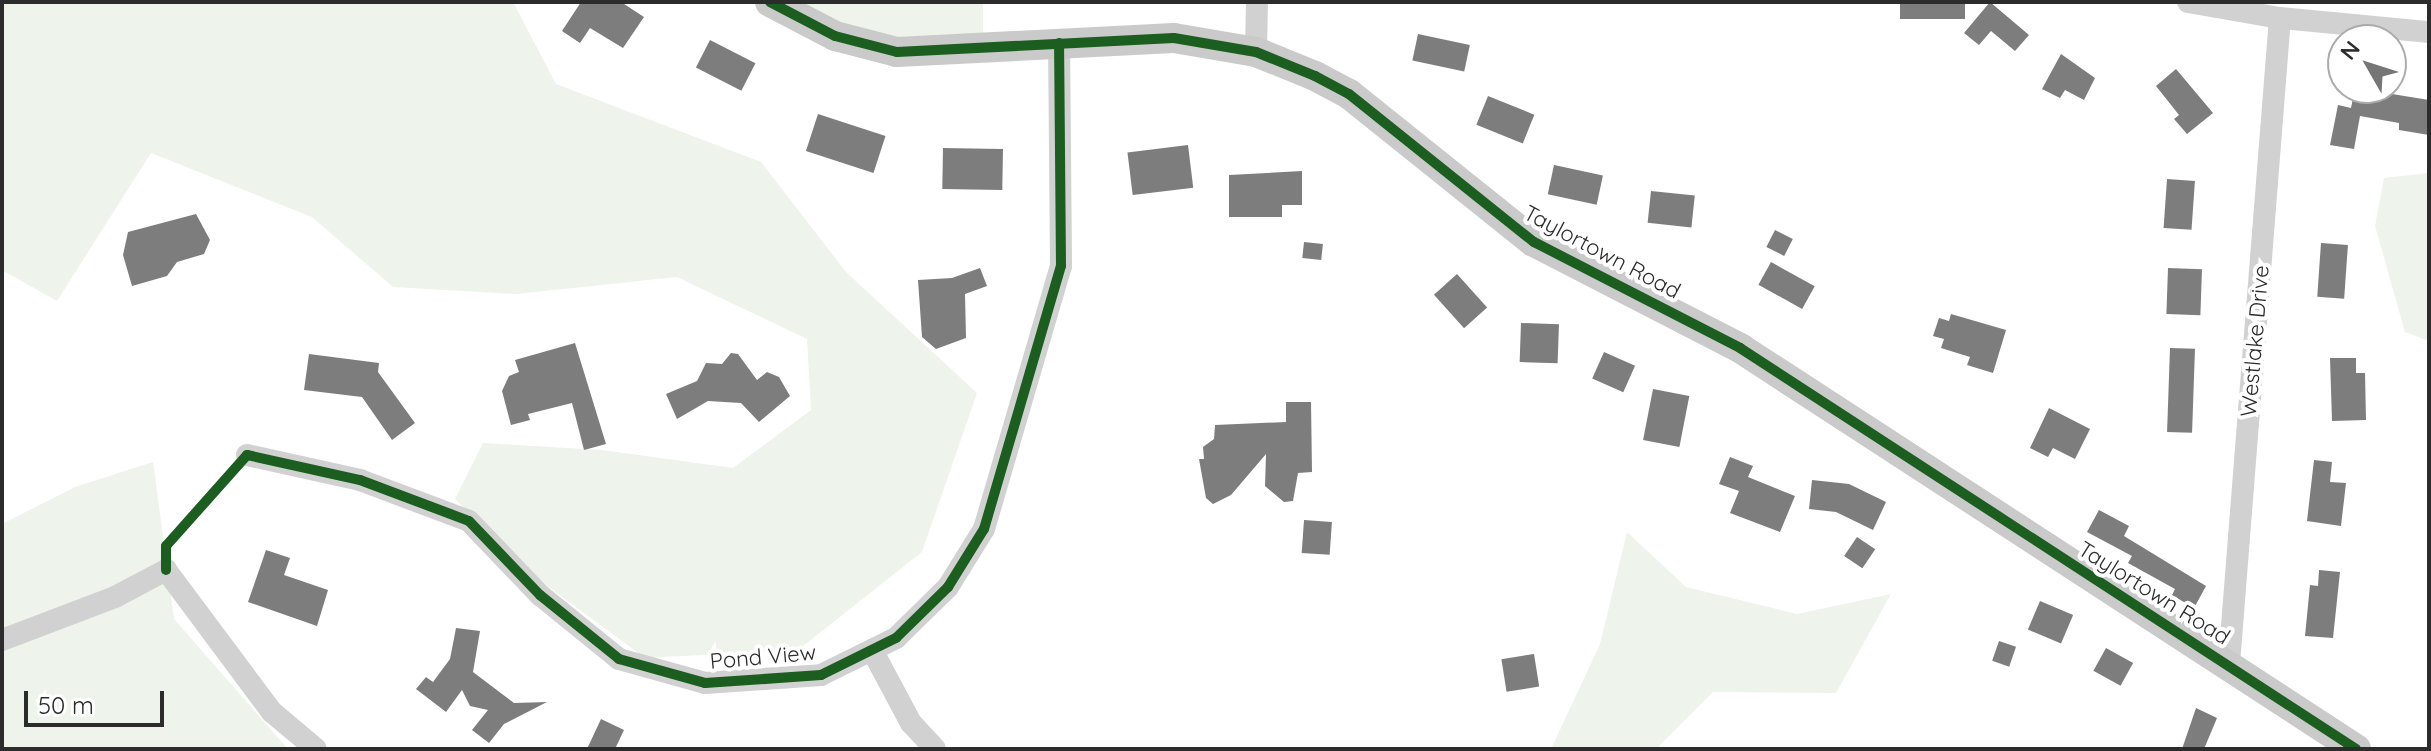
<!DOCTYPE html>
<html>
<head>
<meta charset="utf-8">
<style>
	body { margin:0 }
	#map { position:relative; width:2431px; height:751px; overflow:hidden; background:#fff; font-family:Quicksand,sans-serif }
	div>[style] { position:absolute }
	.green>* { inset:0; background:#eef3eb }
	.building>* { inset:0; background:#7d7d7d; transform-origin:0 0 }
	.street>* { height:22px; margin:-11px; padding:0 11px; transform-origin:11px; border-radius:11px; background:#d1d1d1 }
	.secondary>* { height:30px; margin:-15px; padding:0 15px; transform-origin:15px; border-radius:15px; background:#cacaca }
	.cycleway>* { height:10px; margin:-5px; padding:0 5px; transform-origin:5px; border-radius:5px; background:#1b5e20 }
	span { translate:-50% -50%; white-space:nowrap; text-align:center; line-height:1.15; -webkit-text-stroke:8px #fff; paint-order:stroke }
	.street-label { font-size:22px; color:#2c2c2c }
	.frame { position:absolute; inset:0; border:4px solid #2c2c2c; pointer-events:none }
	.north { position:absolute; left:2327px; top:24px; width:80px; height:80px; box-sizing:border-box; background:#fff; border:2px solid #ababab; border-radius:50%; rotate:309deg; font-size:22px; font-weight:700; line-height:32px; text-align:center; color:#2c2c2c }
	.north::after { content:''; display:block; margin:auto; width:28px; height:36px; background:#767676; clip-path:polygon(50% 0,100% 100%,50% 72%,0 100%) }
	.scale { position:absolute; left:24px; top:691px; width:140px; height:36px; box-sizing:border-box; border:4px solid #2c2c2c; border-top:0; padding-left:10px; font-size:24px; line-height:28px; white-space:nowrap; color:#2c2c2c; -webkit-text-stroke:6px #fff; paint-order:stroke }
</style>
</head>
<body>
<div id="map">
	<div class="green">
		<i style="clip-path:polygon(2px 2px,513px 2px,556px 84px,761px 162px,846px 272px,977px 393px,922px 552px,798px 650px,645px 658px,538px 579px,455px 499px,483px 443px,602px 450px,733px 468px,811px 410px,807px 339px,677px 277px,516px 294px,393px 287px,312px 217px,151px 153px,57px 301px,2px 270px)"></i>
		<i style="clip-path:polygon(781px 2px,983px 2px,983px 36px,880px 47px)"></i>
		<i style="clip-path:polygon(2429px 173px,2429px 341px,2405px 332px,2375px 226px,2384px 178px)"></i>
		<i style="clip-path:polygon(153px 462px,174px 619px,288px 749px,2px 749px,2px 524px,75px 487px)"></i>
		<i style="clip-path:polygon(1627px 532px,1686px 587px,1797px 614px,1891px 594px,1836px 693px,1713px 692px,1656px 749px,1551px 749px,1600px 644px)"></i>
	</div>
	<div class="building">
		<i style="clip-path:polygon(581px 2px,621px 2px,644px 17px,623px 48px,590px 28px,580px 43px,562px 31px)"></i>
		<i style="left:1900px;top:2px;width:65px;height:17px"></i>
		<i style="clip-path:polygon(1990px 2px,2029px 35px,2015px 51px,1991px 31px,1979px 45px,1964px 33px)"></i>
		<i style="left:1418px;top:34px;width:53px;height:27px;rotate:12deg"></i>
		<i style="left:710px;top:40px;width:51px;height:31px;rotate:27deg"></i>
		<i style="clip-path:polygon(2061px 54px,2095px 78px,2084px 100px,2065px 90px,2060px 98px,2042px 89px)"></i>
		<i style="clip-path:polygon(2176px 69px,2213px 113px,2187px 134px,2174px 119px,2179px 115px,2156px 86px)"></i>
		<i style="clip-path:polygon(2355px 88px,2429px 100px,2429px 135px,2399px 130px,2399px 123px,2360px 116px,2354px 149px,2330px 145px,2338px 105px,2351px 108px)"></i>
		<i style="left:1488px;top:96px;width:50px;height:31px;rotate:22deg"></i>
		<i style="left:818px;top:114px;width:71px;height:39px;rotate:18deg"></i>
		<i style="left:1188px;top:145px;width:43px;height:61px;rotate:83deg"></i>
		<i style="left:943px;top:148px;width:60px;height:41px;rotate:1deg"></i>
		<i style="left:1554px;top:165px;width:50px;height:30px;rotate:12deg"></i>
		<i style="clip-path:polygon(1302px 171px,1302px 205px,1282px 205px,1282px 217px,1229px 217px,1229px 175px)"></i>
		<i style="left:2167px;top:179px;width:28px;height:49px;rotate:4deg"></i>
		<i style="left:1651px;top:191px;width:44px;height:32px;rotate:6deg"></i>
		<i style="clip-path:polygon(196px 214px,210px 240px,204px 254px,177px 262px,167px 276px,132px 286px,123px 255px,128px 232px)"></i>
		<i style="left:1775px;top:230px;width:20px;height:19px;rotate:27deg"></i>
		<i style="left:1304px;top:242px;width:19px;height:16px;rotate:6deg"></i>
		<i style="left:2321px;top:243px;width:27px;height:54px;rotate:4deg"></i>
		<i style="left:1771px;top:262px;width:50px;height:26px;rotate:29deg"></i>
		<i style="clip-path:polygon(980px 268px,987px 286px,965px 294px,966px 338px,936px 349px,922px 337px,918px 280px,952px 278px)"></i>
		<i style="left:2168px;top:268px;width:34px;height:46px;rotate:2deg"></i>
		<i style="left:1457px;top:274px;width:45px;height:31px;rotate:48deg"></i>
		<i style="clip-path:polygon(1951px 314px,2006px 330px,1993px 373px,1967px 365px,1970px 357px,1941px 348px,1944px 339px,1933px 336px,1939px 318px,1949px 321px)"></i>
		<i style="left:1521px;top:323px;width:38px;height:39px;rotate:2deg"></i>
		<i style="clip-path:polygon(575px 343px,606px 444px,584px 450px,572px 403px,528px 414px,530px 420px,511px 425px,502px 391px,509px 376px,519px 372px,515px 360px)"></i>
		<i style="left:2170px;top:348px;width:25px;height:84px;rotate:2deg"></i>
		<i style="left:1604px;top:352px;width:34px;height:29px;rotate:24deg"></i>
		<i style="clip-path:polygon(731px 353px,738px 354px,757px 380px,767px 372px,779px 377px,790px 396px,759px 422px,741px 403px,708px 401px,677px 419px,666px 394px,697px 381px,706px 363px,722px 364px)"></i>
		<i style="clip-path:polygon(309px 354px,379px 363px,378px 372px,415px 423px,392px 440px,362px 397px,304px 390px)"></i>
		<i style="clip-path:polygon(2330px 358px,2356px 358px,2356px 373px,2365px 373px,2366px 420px,2332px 421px)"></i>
		<i style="left:1653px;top:389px;width:37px;height:52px;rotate:11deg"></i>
		<i style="clip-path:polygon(1286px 402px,1311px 402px,1312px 472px,1298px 473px,1293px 501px,1284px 502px,1265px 486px,1266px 454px,1231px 495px,1213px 504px,1206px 498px,1199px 459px,1204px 459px,1203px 447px,1214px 439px,1215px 425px,1286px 422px)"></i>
		<i style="clip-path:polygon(2049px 408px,2090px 429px,2075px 459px,2053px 448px,2048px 457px,2030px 448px)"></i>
		<i style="clip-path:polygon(1730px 457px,1753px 466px,1748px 477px,1795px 496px,1780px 532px,1730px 513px,1739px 491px,1719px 484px)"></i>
		<i style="clip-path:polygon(2314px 460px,2332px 462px,2330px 482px,2346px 483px,2341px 526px,2307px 521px)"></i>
		<i style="clip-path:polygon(1812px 480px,1849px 484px,1886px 502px,1873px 530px,1836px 512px,1809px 509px)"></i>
		<i style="clip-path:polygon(2099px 510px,2129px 526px,2124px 536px,2206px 586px,2194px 608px,2172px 595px,2175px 589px,2128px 563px,2132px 556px,2087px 532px)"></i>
		<i style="left:1304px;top:520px;width:28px;height:33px;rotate:4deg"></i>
		<i style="left:1857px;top:537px;width:22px;height:23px;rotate:34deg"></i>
		<i style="clip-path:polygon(266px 550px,290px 558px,284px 575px,328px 590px,317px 626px,248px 602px)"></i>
		<i style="clip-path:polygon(2319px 570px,2340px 572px,2333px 638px,2305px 636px,2310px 585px,2318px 586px)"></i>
		<i style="left:2040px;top:601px;width:36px;height:31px;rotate:23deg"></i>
		<i style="clip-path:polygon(456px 628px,480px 631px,473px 672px,514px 703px,547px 702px,504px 724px,489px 743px,472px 730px,488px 710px,470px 706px,462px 690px,446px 712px,416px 689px,426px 677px,433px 682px,450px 659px)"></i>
		<i style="left:1999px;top:641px;width:18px;height:21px;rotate:19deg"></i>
		<i style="left:2106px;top:648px;width:31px;height:26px;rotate:29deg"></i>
		<i style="left:1534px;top:654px;width:33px;height:33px;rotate:81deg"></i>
		<i style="clip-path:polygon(2196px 708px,2217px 718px,2204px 749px,2182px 749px)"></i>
		<i style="clip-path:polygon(601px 719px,624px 730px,615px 749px,587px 749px)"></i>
	</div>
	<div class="street">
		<i style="left:2188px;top:2px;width:93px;rotate:9.9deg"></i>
		<i style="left:2280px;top:18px;width:150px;rotate:5.4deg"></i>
		<i style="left:1256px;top:52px;width:50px;rotate:-88.9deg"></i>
		<i style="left:247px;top:455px;width:116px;rotate:12.5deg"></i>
		<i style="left:360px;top:480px;width:116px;rotate:20.6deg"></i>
		<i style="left:469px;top:521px;width:103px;rotate:46.2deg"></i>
		<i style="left:540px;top:595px;width:102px;rotate:39deg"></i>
		<i style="left:619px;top:659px;width:89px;rotate:15.6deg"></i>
		<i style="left:705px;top:683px;width:116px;rotate:-3.9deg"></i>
		<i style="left:821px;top:675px;width:84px;rotate:-26.3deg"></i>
		<i style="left:896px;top:638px;width:73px;rotate:-44.4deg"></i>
		<i style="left:948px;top:587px;width:68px;rotate:-58.2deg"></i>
		<i style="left:984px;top:529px;width:274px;rotate:-73.7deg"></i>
		<i style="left:1061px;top:266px;width:223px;rotate:-90.5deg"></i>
		<i style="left:2px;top:640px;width:121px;rotate:-20.8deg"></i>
		<i style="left:115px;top:597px;width:58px;rotate:-27.9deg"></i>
		<i style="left:166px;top:570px;width:177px;rotate:53.3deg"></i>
		<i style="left:272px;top:712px;width:57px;rotate:40.1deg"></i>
		<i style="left:872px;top:650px;width:83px;rotate:61.9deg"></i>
		<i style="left:911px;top:723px;width:35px;rotate:47deg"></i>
		<i style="left:2229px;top:664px;width:648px;rotate:-85.49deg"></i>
	</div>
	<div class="secondary">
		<i style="left:770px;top:2px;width:73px;rotate:27.6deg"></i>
		<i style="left:835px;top:36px;width:64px;rotate:14.5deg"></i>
		<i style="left:897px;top:52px;width:277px;rotate:-2.9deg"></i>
		<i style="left:1174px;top:38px;width:83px;rotate:9.7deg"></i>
		<i style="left:1256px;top:52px;width:64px;rotate:22.1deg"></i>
		<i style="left:1315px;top:76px;width:38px;rotate:28deg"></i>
		<i style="left:1349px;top:94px;width:237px;rotate:38.7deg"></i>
		<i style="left:1534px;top:242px;width:232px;rotate:27.2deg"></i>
		<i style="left:1740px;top:348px;width:735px;rotate:33.06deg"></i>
	</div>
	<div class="cycleway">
		<i style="left:770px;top:2px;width:73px;rotate:27.6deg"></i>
		<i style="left:835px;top:36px;width:64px;rotate:14.5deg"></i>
		<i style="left:897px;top:52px;width:277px;rotate:-2.9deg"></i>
		<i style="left:1174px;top:38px;width:83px;rotate:9.7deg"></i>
		<i style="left:1256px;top:52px;width:64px;rotate:22.1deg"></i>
		<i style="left:1315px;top:76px;width:38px;rotate:28deg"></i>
		<i style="left:1349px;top:94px;width:237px;rotate:38.7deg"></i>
		<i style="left:1534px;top:242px;width:232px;rotate:27.2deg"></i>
		<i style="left:1740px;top:348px;width:735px;rotate:33.06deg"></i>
		<i style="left:166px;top:570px;width:24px;rotate:-90deg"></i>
		<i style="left:166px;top:546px;width:122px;rotate:-48.3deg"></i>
		<i style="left:247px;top:455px;width:116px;rotate:12.5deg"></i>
		<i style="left:360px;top:480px;width:116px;rotate:20.6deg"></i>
		<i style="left:469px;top:521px;width:103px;rotate:46.2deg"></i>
		<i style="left:540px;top:595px;width:102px;rotate:39deg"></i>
		<i style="left:619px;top:659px;width:89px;rotate:15.6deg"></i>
		<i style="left:705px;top:683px;width:116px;rotate:-3.9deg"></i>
		<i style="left:821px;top:675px;width:84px;rotate:-26.3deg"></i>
		<i style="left:896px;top:638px;width:73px;rotate:-44.4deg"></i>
		<i style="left:948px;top:587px;width:68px;rotate:-58.2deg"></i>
		<i style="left:984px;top:529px;width:274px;rotate:-73.7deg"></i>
		<i style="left:1061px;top:266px;width:223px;rotate:-90.5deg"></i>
	</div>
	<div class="street-label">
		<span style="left:1602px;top:252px;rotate:28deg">Taylortown Road</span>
		<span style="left:2255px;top:341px;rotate:-85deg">Westlake Drive</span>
		<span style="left:2154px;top:593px;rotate:32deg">Taylortown Road</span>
		<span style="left:763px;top:657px;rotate:-5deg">Pond View</span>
	</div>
	<div class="frame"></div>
	<div class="north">N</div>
	<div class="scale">50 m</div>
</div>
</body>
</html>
